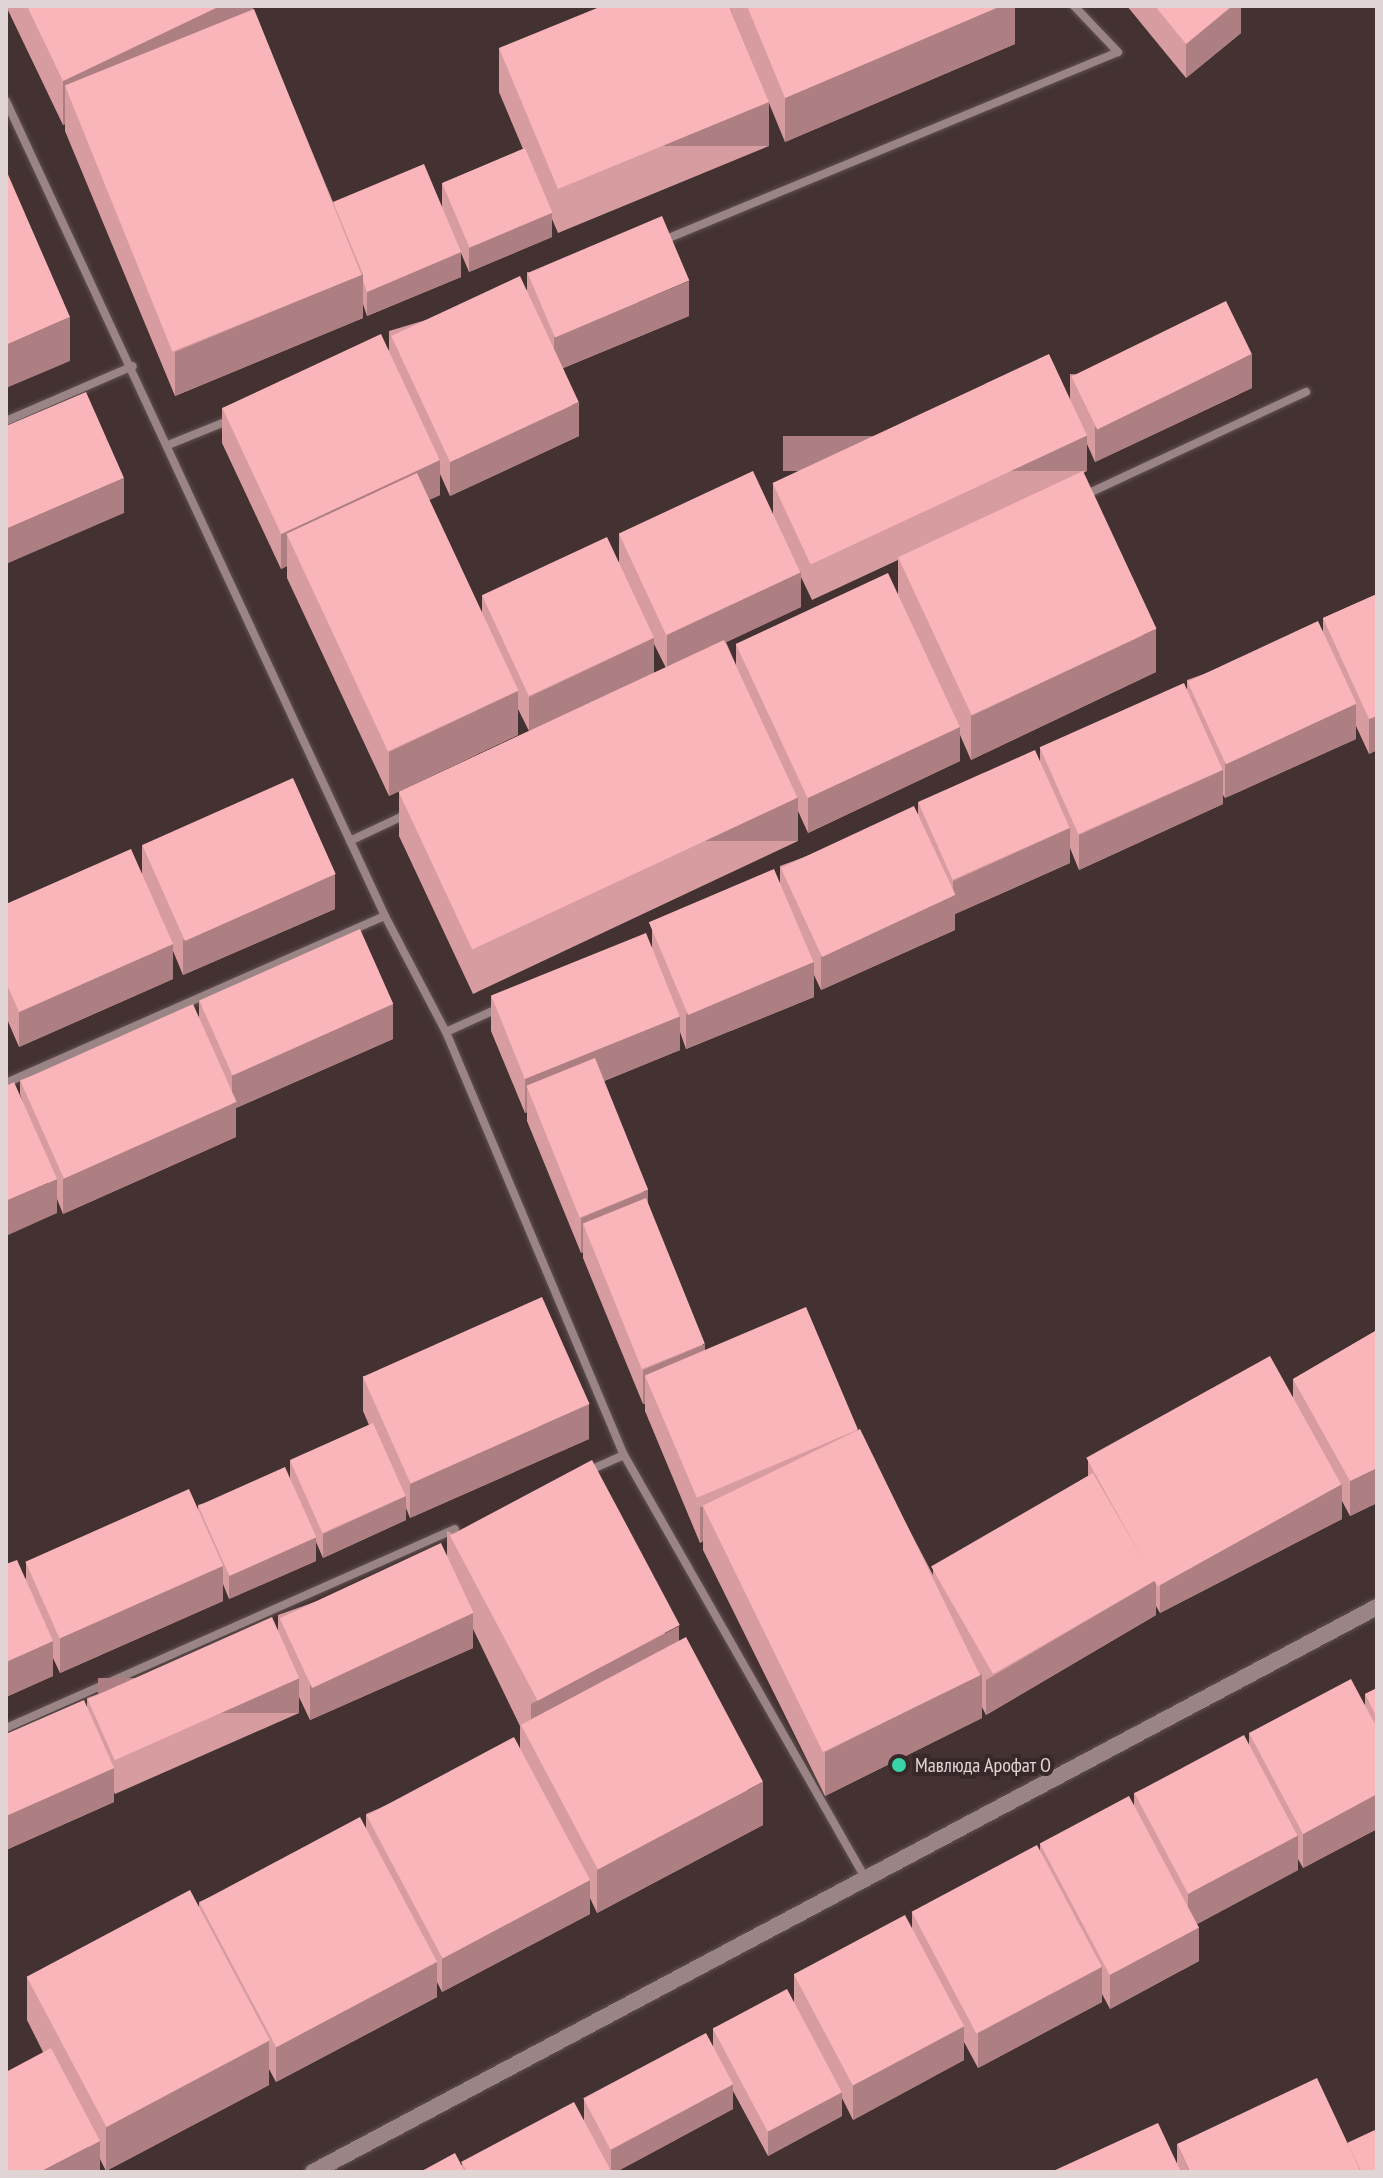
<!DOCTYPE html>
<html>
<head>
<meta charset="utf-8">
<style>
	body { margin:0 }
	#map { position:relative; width:1383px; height:2178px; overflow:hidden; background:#443233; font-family:"PT Sans Narrow",sans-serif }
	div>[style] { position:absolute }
	.roads { filter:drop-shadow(0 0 2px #615152) drop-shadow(0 0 2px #615152) }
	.street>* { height:8px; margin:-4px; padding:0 4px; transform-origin:4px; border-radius:4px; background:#9a8485 }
	.secondary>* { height:16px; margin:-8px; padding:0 8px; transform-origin:8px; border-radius:8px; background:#9a8485 }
	.wall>* { inset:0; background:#d69c9f }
	.shaded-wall>* { inset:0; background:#ae7f82; transform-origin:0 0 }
	.building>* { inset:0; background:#f9b5b9; transform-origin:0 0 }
	.dots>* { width:22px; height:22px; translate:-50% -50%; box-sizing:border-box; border:4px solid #392829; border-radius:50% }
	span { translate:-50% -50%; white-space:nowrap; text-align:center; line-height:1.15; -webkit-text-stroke:8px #392829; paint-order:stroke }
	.poi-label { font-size:20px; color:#e0d4d4 }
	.left { translate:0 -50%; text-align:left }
	.frame { position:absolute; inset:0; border:8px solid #e0d4d4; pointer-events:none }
</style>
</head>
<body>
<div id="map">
	<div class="roads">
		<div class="street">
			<i style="left:6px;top:101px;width:899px;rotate:65.06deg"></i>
			<i style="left:385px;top:916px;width:131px;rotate:62.3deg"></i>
			<i style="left:446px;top:1032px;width:459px;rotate:67.2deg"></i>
			<i style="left:624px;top:1455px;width:489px;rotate:60.3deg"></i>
			<i style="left:664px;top:240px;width:491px;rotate:-22.5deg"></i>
			<i style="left:1118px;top:52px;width:64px;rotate:-133.7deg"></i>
			<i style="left:6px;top:421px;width:138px;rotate:-23.4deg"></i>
			<i style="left:168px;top:445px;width:67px;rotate:-22deg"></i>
			<i style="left:1085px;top:495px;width:244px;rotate:-25deg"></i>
			<i style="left:350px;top:841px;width:63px;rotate:-25.3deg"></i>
			<i style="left:446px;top:1032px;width:58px;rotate:-24.4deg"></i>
			<i style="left:6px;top:1083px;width:414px;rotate:-23.8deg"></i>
			<i style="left:588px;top:1471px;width:39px;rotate:-24deg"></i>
			<i style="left:6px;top:1728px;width:491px;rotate:-23.9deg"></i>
		</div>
		<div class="secondary">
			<i style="left:313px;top:2172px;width:1205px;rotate:-27.97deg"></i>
		</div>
	</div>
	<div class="wall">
		<i style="clip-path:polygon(6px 6px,253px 6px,253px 9px,333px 202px,442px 207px,442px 183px,523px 149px,499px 92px,499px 48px,769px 146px,558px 233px,552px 219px,552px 237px,469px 272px,461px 253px,461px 277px,367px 316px,363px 304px,363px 318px,175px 396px,65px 131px,65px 124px,63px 125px)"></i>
		<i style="clip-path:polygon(729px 6px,1015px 6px,1015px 44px,785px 142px)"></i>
		<i style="clip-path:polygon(1127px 6px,1241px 6px,1241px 33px,1186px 78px)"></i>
		<i style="clip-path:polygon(evenodd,527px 272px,689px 316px,563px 368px,579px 436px,450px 496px,440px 474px,440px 495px,429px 500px,482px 613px,482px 596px,619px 562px,619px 534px,773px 514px,773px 483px,1070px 400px,1070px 374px,1252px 388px,1095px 462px,1087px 444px,1087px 471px,1083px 473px,1156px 672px,971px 760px,960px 735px,960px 761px,808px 833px,798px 811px,798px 841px,473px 994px,399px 836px,399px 792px,529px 731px,518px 709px,518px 735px,389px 796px,287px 578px,287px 566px,281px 569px,222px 443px,222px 408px,389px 350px,389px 331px,527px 290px,527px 272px,898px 560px,898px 594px,736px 644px,736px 665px,726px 642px,801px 607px,801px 577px,812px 600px,898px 560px,527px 272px,654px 644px,666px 668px,654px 673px,654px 644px)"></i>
		<i style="clip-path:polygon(1377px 594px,1377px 750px,1369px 754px,1356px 726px,1356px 739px,1225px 798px,1223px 795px,1223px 804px,1079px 870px,1070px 848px,1070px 863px,955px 914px,955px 930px,821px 990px,814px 975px,814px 997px,686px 1049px,680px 1032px,680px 1050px,604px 1081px,648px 1205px,705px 1350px,857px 1430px,933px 1575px,933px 1569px,1088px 1476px,1088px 1460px,1293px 1397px,1293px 1379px,1377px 1330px,1377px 1503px,1350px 1516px,1342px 1501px,1342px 1519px,1160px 1613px,1156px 1606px,1156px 1615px,986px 1715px,982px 1707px,982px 1718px,825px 1796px,703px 1550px,703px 1541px,700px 1543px,645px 1411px,645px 1404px,643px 1404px,583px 1258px,583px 1252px,581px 1253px,527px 1121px,527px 1112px,525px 1113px,491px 1031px,491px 996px,652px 947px,652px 929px,780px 884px,780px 866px,918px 815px,918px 803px,1040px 762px,1040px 748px,1187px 689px,1187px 680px,1323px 632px,1323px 618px)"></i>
		<i style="clip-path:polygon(142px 845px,335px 909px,183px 975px,173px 951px,173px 979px,19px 1047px,7px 1019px,6px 1052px,6px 904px,142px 873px)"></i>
		<i style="clip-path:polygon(199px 1001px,393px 1039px,236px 1108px,236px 1137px,63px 1214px,57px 1199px,57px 1213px,20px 1094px,20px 1080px,199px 1018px)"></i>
		<i style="clip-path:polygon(363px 1376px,589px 1439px,410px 1518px,406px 1508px,406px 1520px,323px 1558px,316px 1542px,316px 1561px,229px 1599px,223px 1584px,223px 1601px,60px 1673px,53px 1658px,53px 1676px,6px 1697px,6px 1564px,26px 1579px,26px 1562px,198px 1510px,198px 1505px,290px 1478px,290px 1461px,369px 1425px,363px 1411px)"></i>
		<i style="clip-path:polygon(447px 1531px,679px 1640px,763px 1825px,597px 1913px,590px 1898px,590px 1914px,442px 1992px,437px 1982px,437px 1997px,276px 2082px,269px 2069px,269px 2085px,106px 2171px,100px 2159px,100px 2172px,43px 2052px,27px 2020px,27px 1977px,199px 1908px,199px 1902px,366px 1828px,366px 1814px,520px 1748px,520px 1726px,473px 1629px,473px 1648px,310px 1720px,299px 1697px,299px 1713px,115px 1794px,114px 1792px,114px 1802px,6px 1850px,6px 1734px,87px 1709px,87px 1698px,278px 1630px,278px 1615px,447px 1555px)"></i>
		<i style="clip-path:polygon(1377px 1688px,1377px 1829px,1303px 1868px,1298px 1859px,1298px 1870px,1197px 1924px,1199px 1961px,1110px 2009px,1102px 1994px,1102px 2002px,978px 2068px,964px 2042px,964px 2060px,853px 2120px,842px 2098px,842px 2116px,768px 2156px,733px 2091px,733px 2109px,616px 2172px,420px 2172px,461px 2165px,584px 2120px,584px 2099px,713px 2046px,713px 2028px,794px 2002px,794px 1975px,912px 1929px,912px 1912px,1040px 1851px,1040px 1844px,1134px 1805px,1134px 1793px,1249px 1744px,1249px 1733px,1365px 1705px,1365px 1694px)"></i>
		<i style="clip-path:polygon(1177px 2144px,1190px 2172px,1051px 2172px,1177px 2163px)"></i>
	</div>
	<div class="shaded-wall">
		<i style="clip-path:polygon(220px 6px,253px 6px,253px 34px,65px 87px,65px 124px,63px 125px,63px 81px)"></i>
		<i style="clip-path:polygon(1001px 6px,1015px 6px,1015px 44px,785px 142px,785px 98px)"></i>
		<i style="clip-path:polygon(1232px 6px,1241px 6px,1241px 33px,1186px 78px,1186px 44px)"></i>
		<i style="left:769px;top:102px;width:44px;height:228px;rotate:90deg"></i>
		<i style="clip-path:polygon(552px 213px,552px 237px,469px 272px,469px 248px)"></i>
		<i style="clip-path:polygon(461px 252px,461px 277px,367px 316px,367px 292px)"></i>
		<i style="clip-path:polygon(363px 274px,363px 318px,175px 396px,175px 352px)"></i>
		<i style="clip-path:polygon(689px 281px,689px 316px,554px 372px,554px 337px)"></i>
		<i style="clip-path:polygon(70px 317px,70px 361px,6px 388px,6px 345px)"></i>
		<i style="clip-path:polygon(1252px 354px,1252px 388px,1095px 462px,1095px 427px)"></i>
		<i style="clip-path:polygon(579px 402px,579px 436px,450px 496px,450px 462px)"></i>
		<i style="left:1087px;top:436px;width:35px;height:304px;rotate:90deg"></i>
		<i style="clip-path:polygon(440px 460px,440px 495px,299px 560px,287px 534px,287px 566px,281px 569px,281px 534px)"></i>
		<i style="clip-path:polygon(124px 478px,124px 513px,6px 564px,6px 529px)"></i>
		<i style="clip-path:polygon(801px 572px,801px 607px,667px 670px,667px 635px)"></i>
		<i style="clip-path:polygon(1156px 629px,1156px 672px,971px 760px,971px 716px)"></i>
		<i style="clip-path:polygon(654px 638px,654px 673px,529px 732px,529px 697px)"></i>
		<i style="clip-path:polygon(518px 691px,518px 735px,389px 796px,389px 752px)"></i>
		<i style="clip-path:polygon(1356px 704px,1356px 739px,1225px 798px,1225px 763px)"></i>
		<i style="clip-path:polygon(1377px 716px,1377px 750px,1369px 754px,1369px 719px)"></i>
		<i style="clip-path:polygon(960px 727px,960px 761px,808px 833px,808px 798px)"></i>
		<i style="clip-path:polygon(1223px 770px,1223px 804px,1079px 870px,1079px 835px)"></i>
		<i style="left:798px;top:797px;width:44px;height:359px;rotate:90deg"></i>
		<i style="clip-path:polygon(1070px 828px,1070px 863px,955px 914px,955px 930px,821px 990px,821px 956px,953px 896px,953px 881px)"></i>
		<i style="clip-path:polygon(335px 874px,335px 909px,183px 975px,183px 940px)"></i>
		<i style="clip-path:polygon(173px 944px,173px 979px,19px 1047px,19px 1012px)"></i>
		<i style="clip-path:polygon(814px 962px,814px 997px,686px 1049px,686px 1014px)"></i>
		<i style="clip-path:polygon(393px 1004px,393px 1039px,236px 1108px,236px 1137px,63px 1214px,63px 1179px,232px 1104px,232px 1075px)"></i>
		<i style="clip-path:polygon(680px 1016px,680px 1050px,536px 1109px,527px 1086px,527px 1112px,525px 1113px,525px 1078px)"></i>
		<i style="left:7px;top:1017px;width:35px;height:1px;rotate:90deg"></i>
		<i style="clip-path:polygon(57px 1179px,57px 1213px,6px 1236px,6px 1201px)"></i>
		<i style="clip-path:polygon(648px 1190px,648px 1225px,583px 1223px,583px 1252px,581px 1253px,581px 1218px)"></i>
		<i style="clip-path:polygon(705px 1344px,705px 1379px,645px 1376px,645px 1404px,643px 1404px,643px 1370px)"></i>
		<i style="clip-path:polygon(589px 1404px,589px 1439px,410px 1518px,410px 1484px)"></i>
		<i style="clip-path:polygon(1377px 1468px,1377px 1503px,1350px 1516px,1350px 1481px)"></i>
		<i style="clip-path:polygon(1342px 1484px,1342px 1519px,1160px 1613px,1160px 1578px)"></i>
		<i style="clip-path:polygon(406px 1496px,406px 1520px,323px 1558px,323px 1534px)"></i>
		<i style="left:703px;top:1507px;width:34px;height:3px;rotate:90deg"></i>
		<i style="clip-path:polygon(316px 1537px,316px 1561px,229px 1599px,229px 1575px)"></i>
		<i style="clip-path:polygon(223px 1566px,223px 1601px,60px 1673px,60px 1638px)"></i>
		<i style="clip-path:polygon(1156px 1580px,1156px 1615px,986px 1715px,986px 1680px)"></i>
		<i style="clip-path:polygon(473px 1613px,473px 1648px,310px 1720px,310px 1685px)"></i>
		<i style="clip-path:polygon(679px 1626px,679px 1670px,531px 1743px,531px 1704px)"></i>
		<i style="clip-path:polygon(53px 1641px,53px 1676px,6px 1697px,6px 1662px)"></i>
		<i style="clip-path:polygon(982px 1674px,982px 1718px,825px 1796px,825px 1752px)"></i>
		<i style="left:299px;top:1678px;width:35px;height:201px;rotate:90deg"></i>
		<i style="clip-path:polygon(114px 1768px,114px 1802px,6px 1850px,6px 1816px)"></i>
		<i style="clip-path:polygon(763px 1782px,763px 1825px,597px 1913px,597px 1869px)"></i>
		<i style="clip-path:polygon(1377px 1794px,1377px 1829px,1303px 1868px,1303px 1834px)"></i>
		<i style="clip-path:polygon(1298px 1835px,1298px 1870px,1188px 1929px,1188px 1894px)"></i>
		<i style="clip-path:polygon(590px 1880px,590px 1914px,442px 1992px,442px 1958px)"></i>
		<i style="clip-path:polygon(1199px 1927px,1199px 1961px,1110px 2009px,1110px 1974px)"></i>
		<i style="clip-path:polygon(437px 1962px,437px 1997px,276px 2082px,276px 2047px)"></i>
		<i style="clip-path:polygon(1102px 1967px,1102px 2002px,978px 2068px,978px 2033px)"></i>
		<i style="clip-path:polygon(964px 2026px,964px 2060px,853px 2120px,853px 2085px)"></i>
		<i style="clip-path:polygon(269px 2041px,269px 2085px,106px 2171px,106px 2127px)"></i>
		<i style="clip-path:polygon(733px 2084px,733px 2109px,616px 2172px,611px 2172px,611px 2150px)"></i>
		<i style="clip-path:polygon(842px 2092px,842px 2116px,768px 2156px,768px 2131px)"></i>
		<i style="clip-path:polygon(100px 2141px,100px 2172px,40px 2172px)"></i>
	</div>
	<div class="building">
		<i style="clip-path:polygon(27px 6px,220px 6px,63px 81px)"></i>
		<i style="clip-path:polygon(602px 6px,729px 6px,769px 102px,558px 189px,499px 48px)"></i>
		<i style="clip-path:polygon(747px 6px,1001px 6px,785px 98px)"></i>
		<i style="clip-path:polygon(1155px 6px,1232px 6px,1186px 44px)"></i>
		<i style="left:254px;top:9px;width:287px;height:204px;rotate:68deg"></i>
		<i style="left:525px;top:148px;width:70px;height:90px;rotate:67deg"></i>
		<i style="clip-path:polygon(424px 164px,461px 252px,367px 292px,363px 280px,363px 274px,333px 202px)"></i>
		<i style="clip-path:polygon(6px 170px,70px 317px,6px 345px)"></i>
		<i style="left:662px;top:216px;width:70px;height:146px;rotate:67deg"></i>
		<i style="left:520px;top:276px;width:139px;height:142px;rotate:65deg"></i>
		<i style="left:1226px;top:301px;width:59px;height:172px;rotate:64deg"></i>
		<i style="left:381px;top:334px;width:139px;height:175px;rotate:65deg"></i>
		<i style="left:1049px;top:354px;width:90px;height:305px;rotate:65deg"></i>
		<i style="clip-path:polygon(86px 392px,124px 478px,6px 529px,6px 426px)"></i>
		<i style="left:753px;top:471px;width:112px;height:148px;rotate:65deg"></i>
		<i style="left:1083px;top:471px;width:174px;height:204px;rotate:65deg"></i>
		<i style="left:417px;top:473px;width:240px;height:144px;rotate:65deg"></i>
		<i style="left:607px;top:537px;width:111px;height:138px;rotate:65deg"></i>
		<i style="left:888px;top:573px;width:170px;height:168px;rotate:65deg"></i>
		<i style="clip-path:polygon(1377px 594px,1377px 716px,1369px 719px,1323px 618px)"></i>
		<i style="left:1318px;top:621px;width:91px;height:144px;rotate:65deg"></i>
		<i style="left:724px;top:640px;width:174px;height:359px;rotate:65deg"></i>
		<i style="left:1184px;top:683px;width:95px;height:158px;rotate:66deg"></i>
		<i style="left:1035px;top:750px;width:85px;height:128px;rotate:66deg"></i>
		<i style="left:293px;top:778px;width:105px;height:165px;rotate:66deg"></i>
		<i style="left:914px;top:806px;width:98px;height:147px;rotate:65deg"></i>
		<i style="clip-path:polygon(131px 849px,173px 944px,19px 1012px,6px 982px,6px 904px)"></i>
		<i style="left:774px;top:869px;width:101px;height:136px;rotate:67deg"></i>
		<i style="left:360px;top:929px;width:82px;height:176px;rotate:66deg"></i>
		<i style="left:646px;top:933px;width:90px;height:167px;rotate:68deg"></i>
		<i style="left:193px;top:1004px;width:107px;height:189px;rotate:66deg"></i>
		<i style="left:595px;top:1058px;width:142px;height:74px;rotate:68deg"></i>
		<i style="clip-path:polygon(14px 1082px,57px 1179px,6px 1201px,6px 1086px)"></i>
		<i style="left:646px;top:1198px;width:157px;height:68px;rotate:68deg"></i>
		<i style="left:542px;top:1297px;width:117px;height:196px;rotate:66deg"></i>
		<i style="left:806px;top:1307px;width:133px;height:175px;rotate:67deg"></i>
		<i style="clip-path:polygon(1377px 1330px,1377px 1468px,1350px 1481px,1293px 1379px)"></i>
		<i style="left:1270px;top:1356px;width:147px;height:210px;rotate:61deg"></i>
		<i style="left:373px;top:1423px;width:80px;height:91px;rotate:66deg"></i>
		<i style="left:860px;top:1429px;width:274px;height:175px;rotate:64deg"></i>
		<i style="left:592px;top:1460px;width:187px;height:161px;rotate:62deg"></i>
		<i style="left:285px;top:1467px;width:77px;height:95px;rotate:66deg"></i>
		<i style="left:1093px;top:1473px;width:124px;height:187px;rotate:60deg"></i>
		<i style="left:189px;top:1489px;width:84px;height:179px;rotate:66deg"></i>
		<i style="left:441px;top:1543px;width:77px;height:178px;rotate:65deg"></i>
		<i style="clip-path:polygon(17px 1560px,53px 1641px,6px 1662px,6px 1564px)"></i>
		<i style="left:272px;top:1617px;width:67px;height:202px;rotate:66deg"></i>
		<i style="left:686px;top:1637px;width:164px;height:187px;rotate:62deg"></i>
		<i style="clip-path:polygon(1351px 1679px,1377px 1728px,1377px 1794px,1303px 1834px,1249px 1733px)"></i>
		<i style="clip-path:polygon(1377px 1688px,1377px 1718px,1365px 1694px)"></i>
		<i style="clip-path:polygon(84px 1700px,114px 1768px,6px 1816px,6px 1734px)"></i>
		<i style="left:1244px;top:1735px;width:114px;height:124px;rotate:62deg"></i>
		<i style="left:514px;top:1737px;width:162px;height:167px;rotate:62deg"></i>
		<i style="left:1129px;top:1796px;width:149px;height:101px;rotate:62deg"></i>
		<i style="left:360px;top:1817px;width:164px;height:182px;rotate:62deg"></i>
		<i style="left:1037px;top:1845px;width:138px;height:142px;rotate:62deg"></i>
		<i style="left:190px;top:1890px;width:170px;height:185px;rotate:62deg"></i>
		<i style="left:905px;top:1915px;width:126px;height:126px;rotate:62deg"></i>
		<i style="left:787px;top:1989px;width:117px;height:84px;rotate:62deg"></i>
		<i style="left:706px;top:2033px;width:58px;height:139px;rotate:62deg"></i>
		<i style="clip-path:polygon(51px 2048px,100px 2141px,40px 2172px,6px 2172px,6px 2072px)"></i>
		<i style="clip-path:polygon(1317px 2078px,1361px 2172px,1190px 2172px,1177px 2144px)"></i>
		<i style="clip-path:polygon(574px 2102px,610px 2169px,605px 2172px,467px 2172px,461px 2162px)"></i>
		<i style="clip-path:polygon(1158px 2123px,1181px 2172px,1051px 2172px)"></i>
		<i style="clip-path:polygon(1377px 2129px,1377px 2172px,1361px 2172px,1347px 2143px)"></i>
		<i style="clip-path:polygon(455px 2153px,465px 2172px,420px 2172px)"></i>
	</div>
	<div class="dots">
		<i style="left:899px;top:1765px;background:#36d4a7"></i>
	</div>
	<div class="poi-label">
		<span class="left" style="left:915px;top:1765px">Мавлюда Арофат О</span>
	</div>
	<div class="frame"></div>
</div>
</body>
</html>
